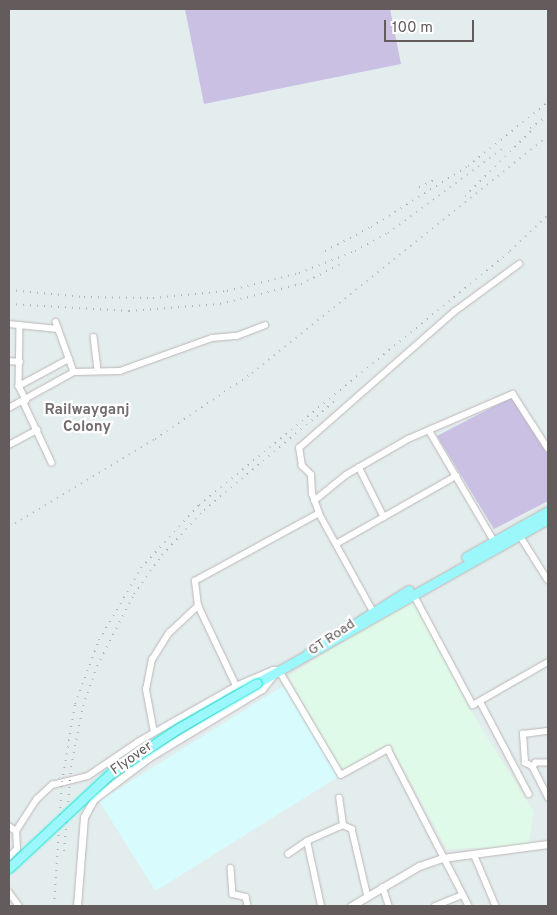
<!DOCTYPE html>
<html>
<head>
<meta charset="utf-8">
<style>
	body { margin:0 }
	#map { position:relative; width:557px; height:915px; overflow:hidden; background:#e3eded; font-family:Overpass,sans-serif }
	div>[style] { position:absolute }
	.commercial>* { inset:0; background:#d8fcfd; transform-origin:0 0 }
	.medical>* { inset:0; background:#dffae8 }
	.green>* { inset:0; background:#c9c0e4 }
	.roads { filter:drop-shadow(0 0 1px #bdb5b6) drop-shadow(0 0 1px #bdb5b6) }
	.minor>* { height:5.5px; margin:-2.75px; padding:0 2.75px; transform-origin:2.75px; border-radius:2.75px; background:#fff }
	.tertiary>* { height:7px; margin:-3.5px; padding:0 3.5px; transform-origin:3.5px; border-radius:3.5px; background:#fff }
	.trunk>* { height:9px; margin:-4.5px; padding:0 4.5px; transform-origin:4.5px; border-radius:4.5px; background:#9cf7fa }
	.rail>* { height:2px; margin-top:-1px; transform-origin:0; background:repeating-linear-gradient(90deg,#b4b3b3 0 1px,transparent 0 7px) }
	.bridges { filter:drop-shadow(0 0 1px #07e8d9) drop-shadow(0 0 1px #07e8d9) }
	.trunk-bridge>* { height:9px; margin:-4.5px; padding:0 4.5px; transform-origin:4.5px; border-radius:4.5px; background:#9cf7fa }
	span { translate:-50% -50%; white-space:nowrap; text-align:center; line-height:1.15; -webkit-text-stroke:4.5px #fff; paint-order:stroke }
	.street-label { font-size:14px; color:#635b5c }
	.neighbourhood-label { font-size:15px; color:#756c6e; font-weight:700 }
	.frame { position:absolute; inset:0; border:10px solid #635b5c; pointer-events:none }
	.scale { position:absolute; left:384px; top:20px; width:90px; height:22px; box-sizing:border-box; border:2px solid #635b5c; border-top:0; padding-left:6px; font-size:15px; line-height:18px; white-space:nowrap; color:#635b5c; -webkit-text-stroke:4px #fff; paint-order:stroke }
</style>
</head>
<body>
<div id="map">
	<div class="commercial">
		<i style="left:285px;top:685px;width:106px;height:219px;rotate:58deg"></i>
	</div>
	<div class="medical">
		<i style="clip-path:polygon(413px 599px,472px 713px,534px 812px,528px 846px,447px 849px,390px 744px,342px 770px,288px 676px)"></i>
	</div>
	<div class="green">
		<i style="clip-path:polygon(185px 9px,390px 9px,401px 64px,204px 104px)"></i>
		<i style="clip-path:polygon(512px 397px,548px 455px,548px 501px,494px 529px,437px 436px)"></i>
	</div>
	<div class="roads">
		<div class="minor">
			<i style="left:56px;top:322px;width:53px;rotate:70.2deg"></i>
			<i style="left:9px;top:324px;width:49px;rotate:5.8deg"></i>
			<i style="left:20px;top:325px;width:61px;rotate:90.9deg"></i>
			<i style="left:19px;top:386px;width:16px;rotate:63deg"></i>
			<i style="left:94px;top:337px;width:34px;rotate:83deg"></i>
			<i style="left:9px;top:361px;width:11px;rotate:5deg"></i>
			<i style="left:19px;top:386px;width:57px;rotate:-28.4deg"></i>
			<i style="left:23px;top:401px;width:68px;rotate:64.9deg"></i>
			<i style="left:9px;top:408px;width:74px;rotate:-29deg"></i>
			<i style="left:74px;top:372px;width:46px;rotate:-1.2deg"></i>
			<i style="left:120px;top:371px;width:98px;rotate:-19.7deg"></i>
			<i style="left:212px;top:338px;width:25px;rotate:-5deg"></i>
			<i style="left:237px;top:336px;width:30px;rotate:-21deg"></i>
			<i style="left:429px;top:430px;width:129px;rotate:59.6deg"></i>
			<i style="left:9px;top:445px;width:32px;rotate:-28deg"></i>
			<i style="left:359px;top:467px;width:56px;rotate:63.4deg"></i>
			<i style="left:314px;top:501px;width:41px;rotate:-39.1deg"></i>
			<i style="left:346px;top:475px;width:72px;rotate:-30.1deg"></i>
			<i style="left:408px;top:439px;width:114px;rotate:-23.2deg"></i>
			<i style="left:513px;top:394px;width:64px;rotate:57.1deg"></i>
			<i style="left:319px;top:513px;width:20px;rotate:-110deg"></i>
			<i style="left:312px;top:494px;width:19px;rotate:-93deg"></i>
			<i style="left:311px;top:475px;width:13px;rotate:-135deg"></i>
			<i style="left:302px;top:466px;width:18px;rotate:-99deg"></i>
			<i style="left:299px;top:448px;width:206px;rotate:-41.3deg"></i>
			<i style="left:454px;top:312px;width:81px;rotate:-36.4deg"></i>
			<i style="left:519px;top:534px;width:54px;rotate:57.8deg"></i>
			<i style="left:338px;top:543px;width:136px;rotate:-29.6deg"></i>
			<i style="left:414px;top:595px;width:125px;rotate:61.8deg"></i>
			<i style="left:473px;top:705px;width:86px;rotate:-29.8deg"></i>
			<i style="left:236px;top:686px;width:89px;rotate:-115.4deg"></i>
			<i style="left:198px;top:606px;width:25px;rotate:-97deg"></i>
			<i style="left:195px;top:581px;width:141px;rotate:-28.7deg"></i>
			<i style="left:319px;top:513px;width:112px;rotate:61.1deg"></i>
			<i style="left:480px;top:701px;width:105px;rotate:62.2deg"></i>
			<i style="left:154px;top:733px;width:44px;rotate:-100.5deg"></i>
			<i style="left:146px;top:690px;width:31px;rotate:-79deg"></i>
			<i style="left:152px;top:660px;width:32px;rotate:-58deg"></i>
			<i style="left:169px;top:633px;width:40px;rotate:-43deg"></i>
			<i style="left:548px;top:763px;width:12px;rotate:180deg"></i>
			<i style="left:536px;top:763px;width:5px;rotate:127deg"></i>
			<i style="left:533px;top:767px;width:34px;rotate:63deg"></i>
			<i style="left:533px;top:767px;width:9px;rotate:-153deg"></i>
			<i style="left:525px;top:763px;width:29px;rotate:-94deg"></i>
			<i style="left:523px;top:734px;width:25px;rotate:-7deg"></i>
			<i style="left:343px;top:825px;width:10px;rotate:24deg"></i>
			<i style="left:352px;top:829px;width:70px;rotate:76.8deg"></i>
			<i style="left:9px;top:826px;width:9px;rotate:36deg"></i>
			<i style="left:288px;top:854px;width:23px;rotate:-34deg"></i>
			<i style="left:474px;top:854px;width:56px;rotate:67.1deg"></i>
			<i style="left:9px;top:857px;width:11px;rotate:-45deg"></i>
			<i style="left:17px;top:849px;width:18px;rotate:-93deg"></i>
			<i style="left:16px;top:831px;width:38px;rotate:-57deg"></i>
			<i style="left:37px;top:799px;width:21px;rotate:-43deg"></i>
			<i style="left:52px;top:785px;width:37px;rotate:-14deg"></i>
			<i style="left:88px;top:776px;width:60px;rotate:-34.2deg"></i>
			<i style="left:138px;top:742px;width:113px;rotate:-29.7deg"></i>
			<i style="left:236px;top:686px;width:40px;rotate:-23.4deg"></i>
			<i style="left:273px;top:670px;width:6px"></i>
			<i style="left:279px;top:670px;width:122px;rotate:59.4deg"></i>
			<i style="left:341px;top:775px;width:54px;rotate:-29deg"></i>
			<i style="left:388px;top:749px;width:177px;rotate:62.7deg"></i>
			<i style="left:231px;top:868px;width:26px;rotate:86deg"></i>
			<i style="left:233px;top:894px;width:13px;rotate:13deg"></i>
			<i style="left:246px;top:897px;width:9px;rotate:77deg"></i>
			<i style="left:383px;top:887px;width:20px;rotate:72deg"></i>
			<i style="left:9px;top:892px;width:17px;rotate:54deg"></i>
			<i style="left:321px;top:906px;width:66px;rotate:-102.2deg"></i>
			<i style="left:307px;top:841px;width:39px;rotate:-24deg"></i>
			<i style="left:343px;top:825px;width:27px;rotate:-98deg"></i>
			<i style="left:435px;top:906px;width:29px;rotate:-22deg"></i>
		</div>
		<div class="tertiary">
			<i style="left:77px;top:906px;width:89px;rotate:-85.5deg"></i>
			<i style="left:84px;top:817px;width:21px;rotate:-61deg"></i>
			<i style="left:94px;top:799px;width:68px;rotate:-37.2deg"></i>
			<i style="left:148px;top:758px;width:133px;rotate:-31.2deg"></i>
			<i style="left:262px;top:689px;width:18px;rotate:-52deg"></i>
			<i style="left:351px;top:906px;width:79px;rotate:-30.5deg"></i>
			<i style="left:419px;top:866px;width:24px;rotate:-19deg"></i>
			<i style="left:442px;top:858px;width:107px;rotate:-7.5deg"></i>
		</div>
		<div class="trunk">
			<i style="left:466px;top:557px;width:94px;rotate:-29.3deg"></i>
			<i style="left:308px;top:653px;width:119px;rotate:-32deg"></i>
			<i style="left:257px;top:683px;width:334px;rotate:-29.4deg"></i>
		</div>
	</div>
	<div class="rail">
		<i style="left:530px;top:128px;width:22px;rotate:-34deg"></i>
		<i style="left:419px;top:187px;width:19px;rotate:-25deg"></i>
		<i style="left:465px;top:196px;width:98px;rotate:-44.6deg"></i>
		<i style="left:325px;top:251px;width:52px;rotate:-27.6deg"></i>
		<i style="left:371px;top:227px;width:115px;rotate:-32.2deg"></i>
		<i style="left:468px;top:166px;width:102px;rotate:-38.7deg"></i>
		<i style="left:9px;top:290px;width:75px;rotate:5.3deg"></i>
		<i style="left:84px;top:297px;width:69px;rotate:0.8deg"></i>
		<i style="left:153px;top:298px;width:74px;rotate:-5.4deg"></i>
		<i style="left:227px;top:291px;width:74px;rotate:-14deg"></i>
		<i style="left:299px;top:273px;width:60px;rotate:-21.4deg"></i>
		<i style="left:355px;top:251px;width:38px;rotate:-29deg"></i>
		<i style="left:388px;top:233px;width:147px;rotate:-36.4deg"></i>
		<i style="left:9px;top:304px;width:120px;rotate:3.3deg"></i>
		<i style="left:129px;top:311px;width:91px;rotate:-4.4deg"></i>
		<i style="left:220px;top:304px;width:83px;rotate:-13.9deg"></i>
		<i style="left:301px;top:284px;width:49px;rotate:-26.6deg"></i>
		<i style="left:9px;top:527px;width:170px;rotate:-31.1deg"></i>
		<i style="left:155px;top:439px;width:117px;rotate:-34.2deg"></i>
		<i style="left:252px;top:373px;width:379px;rotate:-38.7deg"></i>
		<i style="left:64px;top:851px;width:84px;rotate:-85.2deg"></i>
		<i style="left:71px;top:767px;width:62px;rotate:-78.9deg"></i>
		<i style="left:83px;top:706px;width:42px;rotate:-70.7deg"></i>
		<i style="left:97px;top:666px;width:81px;rotate:-62.8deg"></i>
		<i style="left:134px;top:594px;width:48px;rotate:-54.3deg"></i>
		<i style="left:162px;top:555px;width:62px;rotate:-47deg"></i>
		<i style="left:204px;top:510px;width:170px;rotate:-39.8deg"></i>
		<i style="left:54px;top:906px;width:124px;rotate:-86.3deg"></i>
		<i style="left:62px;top:782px;width:79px;rotate:-80.5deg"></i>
		<i style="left:75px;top:704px;width:68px;rotate:-69.4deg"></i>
		<i style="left:99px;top:640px;width:83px;rotate:-59.7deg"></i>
		<i style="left:141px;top:568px;width:86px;rotate:-47.4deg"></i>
		<i style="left:199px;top:505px;width:402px;rotate:-39.2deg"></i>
		<i style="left:510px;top:251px;width:52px;rotate:-43.5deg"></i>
	</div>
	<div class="bridges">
		<div class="trunk-bridge">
			<i style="left:9px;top:868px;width:139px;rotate:-43deg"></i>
			<i style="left:111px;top:773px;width:79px;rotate:-33.7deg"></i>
			<i style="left:177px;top:729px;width:92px;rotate:-29.9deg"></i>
		</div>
	</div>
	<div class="street-label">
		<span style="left:332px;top:638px;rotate:-34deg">GT Road</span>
		<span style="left:132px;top:759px;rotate:-35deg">Flyover</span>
	</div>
	<div class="neighbourhood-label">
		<span style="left:87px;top:419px">Railwayganj<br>Colony</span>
	</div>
	<div class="frame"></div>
	<div class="scale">100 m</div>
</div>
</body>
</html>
